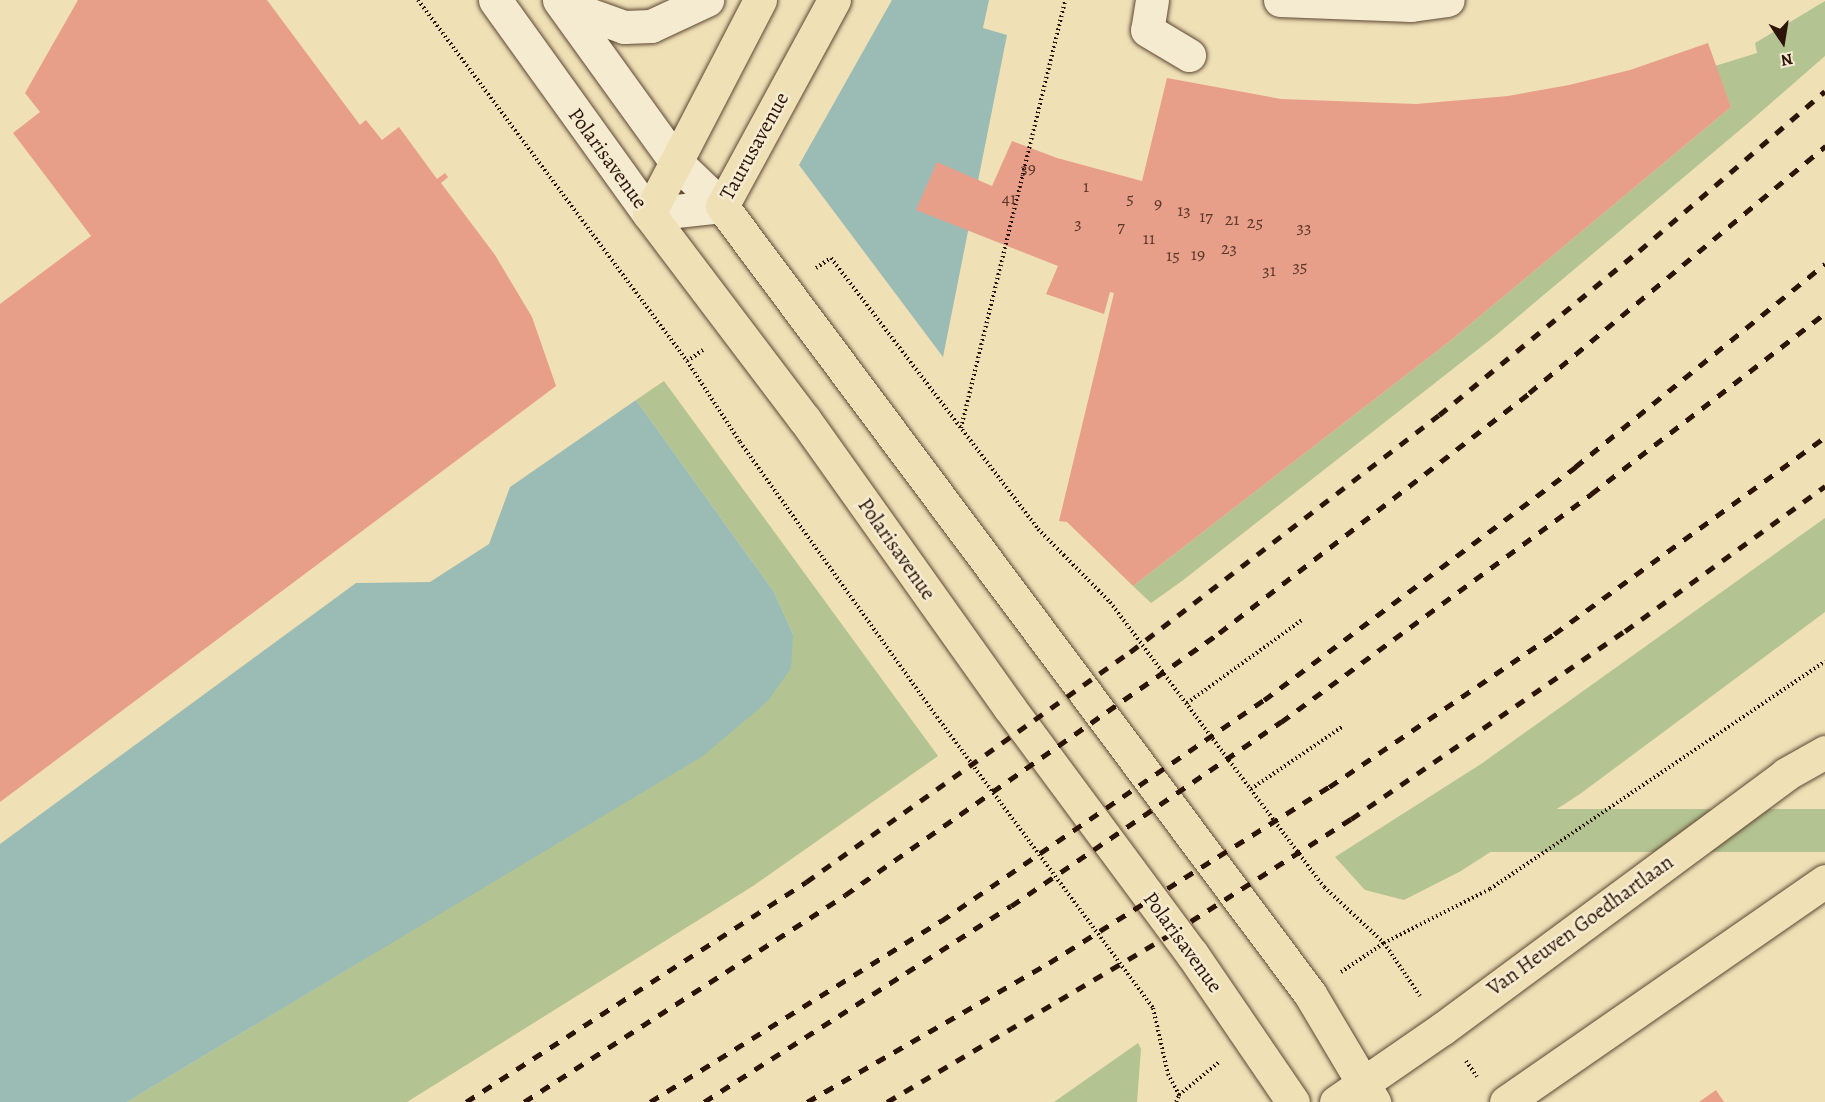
<!DOCTYPE html>
<html>
<head>
<meta charset="utf-8">
<style>
	body { margin:0 }
	#map { position:relative; width:1825px; height:1102px; overflow:hidden; background:#f0e0b6; font-family:Alegreya,serif }
	div>[style] { position:absolute }
	.green>* { inset:0; background:#b4c392; transform-origin:0 0 }
	.water>* { inset:0; background:#9bbcb4 }
	.building>* { inset:0; background:#e89f8a }
	.path>* { height:4px; margin-top:-2px; transform-origin:0; background:repeating-linear-gradient(90deg,#2c1408 0 1.5px,transparent 0 4.5px) }
	.roads { filter:drop-shadow(0 0 2px #5d4734) drop-shadow(0 0 2px #5d4734) }
	.minor>* { height:33px; margin:-16.5px; padding:0 16.5px; transform-origin:16.5px; border-radius:16.5px; background:#f5ebd0 }
	.major>* { height:33px; margin:-16.5px; padding:0 16.5px; transform-origin:16.5px; border-radius:16.5px; background:#f0e0b6 }
	.rail>* { height:4.5px; margin-top:-2.25px; transform-origin:0; background:repeating-linear-gradient(90deg,#2c1408 0 10px,transparent 0 20px) }
	span { translate:-50% -50%; white-space:nowrap; text-align:center; line-height:1.15; -webkit-text-stroke:5px #f5ebd0; paint-order:stroke }
	.number-label { font-size:18px; color:#5b3728 }
	.number-label span { -webkit-text-stroke-width:0 }
	.street-label { font-size:21px; color:#2c1408 }
	.north { position:absolute; left:1753px; top:12px; width:60px; height:60px; -webkit-text-stroke:4px #f5ebd0; paint-order:stroke; rotate:168deg; font-size:16px; font-weight:700; line-height:24px; text-align:center; color:#2c1408 }
	.north::after { content:''; display:block; margin:auto; width:21px; height:27px; background:#2c1408; clip-path:polygon(50% 0,100% 100%,50% 72%,0 100%) }
</style>
</head>
<body>
<div id="map">
	<div class="green">
		<i style="clip-path:polygon(1825px 1px,1825px 56px,1747px 124px,1495px 336px,1182px 581px,1151px 603px,1133px 586px,1450px 341px,1731px 107px,1715px 66px,1757px 53px,1755px 43px)"></i>
		<i style="clip-path:polygon(664px 381px,938px 756px,753px 886px,407px 1102px,127px 1102px,368px 957px,793px 634px,774px 592px,636px 400px)"></i>
		<i style="clip-path:polygon(1825px 518px,1825px 612px,1580px 794px,1461px 871px,1404px 900px,1365px 890px,1335px 857px,1481px 764px)"></i>
		<i style="left:1825px;top:809px;width:43px;height:410px;rotate:90deg"></i>
		<i style="clip-path:polygon(1138px 1043px,1141px 1049px,1137px 1102px,1054px 1102px)"></i>
	</div>
	<div class="water">
		<i style="clip-path:polygon(892px 0,989px 0,983px 28px,1007px 35px,943px 357px,799px 165px)"></i>
		<i style="clip-path:polygon(636px 400px,774px 592px,793px 634px,791px 668px,768px 701px,703px 756px,127px 1102px,0 1102px,0 844px,356px 583px,430px 582px,489px 544px,510px 487px)"></i>
	</div>
	<div class="building">
		<i style="clip-path:polygon(78px 0,267px 0,360px 125px,366px 120px,382px 140px,399px 127px,437px 179px,445px 173px,448px 177px,441px 183px,495px 255px,532px 317px,556px 386px,0 802px,0 304px,91px 236px,13px 133px,40px 112px,25px 93px)"></i>
		<i style="clip-path:polygon(1708px 43px,1731px 107px,1450px 341px,1133px 586px,1067px 522px,1059px 521px,1114px 293px,1110px 292px,1104px 314px,1046px 294px,1058px 266px,916px 210px,937px 162px,992px 186px,1012px 141px,1057px 158px,1142px 181px,1167px 78px,1281px 99px,1416px 104px,1508px 96px,1569px 85px,1630px 70px)"></i>
		<i style="clip-path:polygon(1716px 1090px,1724px 1102px,1699px 1102px)"></i>
	</div>
	<div class="path">
		<i style="left:418px;top:0;width:450px;rotate:53.3deg"></i>
		<i style="left:816px;top:268px;width:18px;rotate:-34deg"></i>
		<i style="left:831px;top:258px;width:341px;rotate:52.6deg"></i>
		<i style="left:1038px;top:529px;width:103px;rotate:45.4deg"></i>
		<i style="left:1110px;top:602px;width:356px;rotate:53.1deg"></i>
		<i style="left:1324px;top:887px;width:82px;rotate:43deg"></i>
		<i style="left:1384px;top:943px;width:64px;rotate:55.8deg"></i>
		<i style="left:703px;top:350px;width:19px;rotate:145deg"></i>
		<i style="left:687px;top:361px;width:97px;rotate:56.8deg"></i>
		<i style="left:740px;top:442px;width:338px;rotate:54.4deg"></i>
		<i style="left:937px;top:717px;width:362px;rotate:53.4deg"></i>
		<i style="left:1153px;top:1008px;width:68px;rotate:77.2deg"></i>
		<i style="left:1168px;top:1074px;width:24px;rotate:62deg"></i>
		<i style="left:961px;top:428px;width:440px;rotate:-76.3deg"></i>
		<i style="left:1187px;top:703px;width:142px;rotate:-35.8deg"></i>
		<i style="left:1251px;top:789px;width:110px;rotate:-34.3deg"></i>
		<i style="left:1341px;top:972px;width:52px;rotate:-34deg"></i>
		<i style="left:1384px;top:943px;width:119px;rotate:-27deg"></i>
		<i style="left:1490px;top:889px;width:405px;rotate:-34.2deg"></i>
		<i style="left:1466px;top:1061px;width:19px;rotate:55deg"></i>
		<i style="left:1176px;top:1102px;width:8px;rotate:-67deg"></i>
		<i style="left:1179px;top:1095px;width:52px;rotate:-39.5deg"></i>
	</div>
	<div class="roads">
		<div class="minor">
			<i style="left:495px;top:0;width:264px;rotate:54.3deg"></i>
			<i style="left:649px;top:214px;width:73px;rotate:-6.3deg"></i>
			<i style="left:559px;top:0;width:198px;rotate:54.2deg"></i>
			<i style="left:675px;top:161px;width:65px;rotate:43.8deg"></i>
			<i style="left:1152px;top:0;width:30px;rotate:99deg"></i>
			<i style="left:1147px;top:30px;width:49px;rotate:30.8deg"></i>
			<i style="left:1280px;top:0;width:131px;rotate:2.2deg"></i>
			<i style="left:1411px;top:5px;width:37px;rotate:-8deg"></i>
			<i style="left:563px;top:5px;width:65px;rotate:19.8deg"></i>
			<i style="left:624px;top:27px;width:27px;rotate:-2deg"></i>
			<i style="left:651px;top:26px;width:62px;rotate:-24.9deg"></i>
		</div>
		<div class="major">
			<i style="left:760px;top:0;width:241px;rotate:117.4deg"></i>
			<i style="left:649px;top:214px;width:258px;rotate:52.9deg"></i>
			<i style="left:805px;top:420px;width:352px;rotate:54.6deg"></i>
			<i style="left:1009px;top:707px;width:307px;rotate:53.5deg"></i>
			<i style="left:1192px;top:954px;width:179px;rotate:55.7deg"></i>
			<i style="left:834px;top:0;width:234px;rotate:118.5deg"></i>
			<i style="left:722px;top:206px;width:983px;rotate:53.27deg"></i>
			<i style="left:1310px;top:994px;width:126px;rotate:59.3deg"></i>
			<i style="left:1336px;top:1102px;width:129px;rotate:-34.6deg"></i>
			<i style="left:1442px;top:1029px;width:428px;rotate:-36.5deg"></i>
			<i style="left:1786px;top:774px;width:45px;rotate:-29.4deg"></i>
			<i style="left:1506px;top:1102px;width:388px;rotate:-34.7deg"></i>
		</div>
	</div>
	<div class="rail">
		<i style="left:466px;top:1102px;width:405px;rotate:-32.9deg"></i>
		<i style="left:806px;top:882px;width:397px;rotate:-35.4deg"></i>
		<i style="left:1130px;top:652px;width:389px;rotate:-37.5deg"></i>
		<i style="left:1439px;top:415px;width:259px;rotate:-39.4deg"></i>
		<i style="left:1639px;top:251px;width:245px;rotate:-40.7deg"></i>
		<i style="left:524px;top:1102px;width:382px;rotate:-32.8deg"></i>
		<i style="left:845px;top:895px;width:457px;rotate:-35deg"></i>
		<i style="left:1219px;top:633px;width:392px;rotate:-37.7deg"></i>
		<i style="left:1529px;top:393px;width:386px;rotate:-39.8deg"></i>
		<i style="left:650px;top:1102px;width:343px;rotate:-31.9deg"></i>
		<i style="left:941px;top:921px;width:391px;rotate:-34.4deg"></i>
		<i style="left:1264px;top:700px;width:389px;rotate:-36.8deg"></i>
		<i style="left:1575px;top:467px;width:322px;rotate:-39.1deg"></i>
		<i style="left:704px;top:1102px;width:364px;rotate:-32.6deg"></i>
		<i style="left:1011px;top:906px;width:327px;rotate:-34.3deg"></i>
		<i style="left:1281px;top:722px;width:385px;rotate:-36.3deg"></i>
		<i style="left:1591px;top:494px;width:296px;rotate:-37.7deg"></i>
		<i style="left:807px;top:1102px;width:279px;rotate:-29.9deg"></i>
		<i style="left:1049px;top:963px;width:331px;rotate:-32.2deg"></i>
		<i style="left:1329px;top:787px;width:272px;rotate:-34.2deg"></i>
		<i style="left:1554px;top:634px;width:335px;rotate:-36deg"></i>
		<i style="left:887px;top:1102px;width:334px;rotate:-30.6deg"></i>
		<i style="left:1174px;top:932px;width:210px;rotate:-32.6deg"></i>
		<i style="left:1351px;top:819px;width:332px;rotate:-34.5deg"></i>
		<i style="left:1625px;top:631px;width:247px;rotate:-35.9deg"></i>
	</div>
	<div class="number-label">
		<span style="left:1028px;top:168px">39</span>
		<span style="left:1086px;top:186px">1</span>
		<span style="left:1009px;top:198px">41</span>
		<span style="left:1130px;top:198px">5</span>
		<span style="left:1158px;top:203px">9</span>
		<span style="left:1184px;top:210px">13</span>
		<span style="left:1206px;top:216px">17</span>
		<span style="left:1232px;top:219px">21</span>
		<span style="left:1255px;top:222px">25</span>
		<span style="left:1078px;top:223px">3</span>
		<span style="left:1121px;top:226px">7</span>
		<span style="left:1304px;top:227px">33</span>
		<span style="left:1149px;top:238px">11</span>
		<span style="left:1229px;top:248px">23</span>
		<span style="left:1198px;top:254px">19</span>
		<span style="left:1173px;top:255px">15</span>
		<span style="left:1300px;top:266px">35</span>
		<span style="left:1269px;top:270px">31</span>
	</div>
	<div class="street-label">
		<span style="left:754px;top:146px;rotate:-61deg">Taurusavenue</span>
		<span style="left:608px;top:158px;rotate:54deg">Polarisavenue</span>
		<span style="left:897px;top:549px;rotate:55deg">Polarisavenue</span>
		<span style="left:1580px;top:925px;rotate:-36deg">Van Heuven Goedhartlaan</span>
		<span style="left:1183px;top:942px;rotate:54deg">Polarisavenue</span>
	</div>
	<div class="north">N</div>
</div>
</body>
</html>
